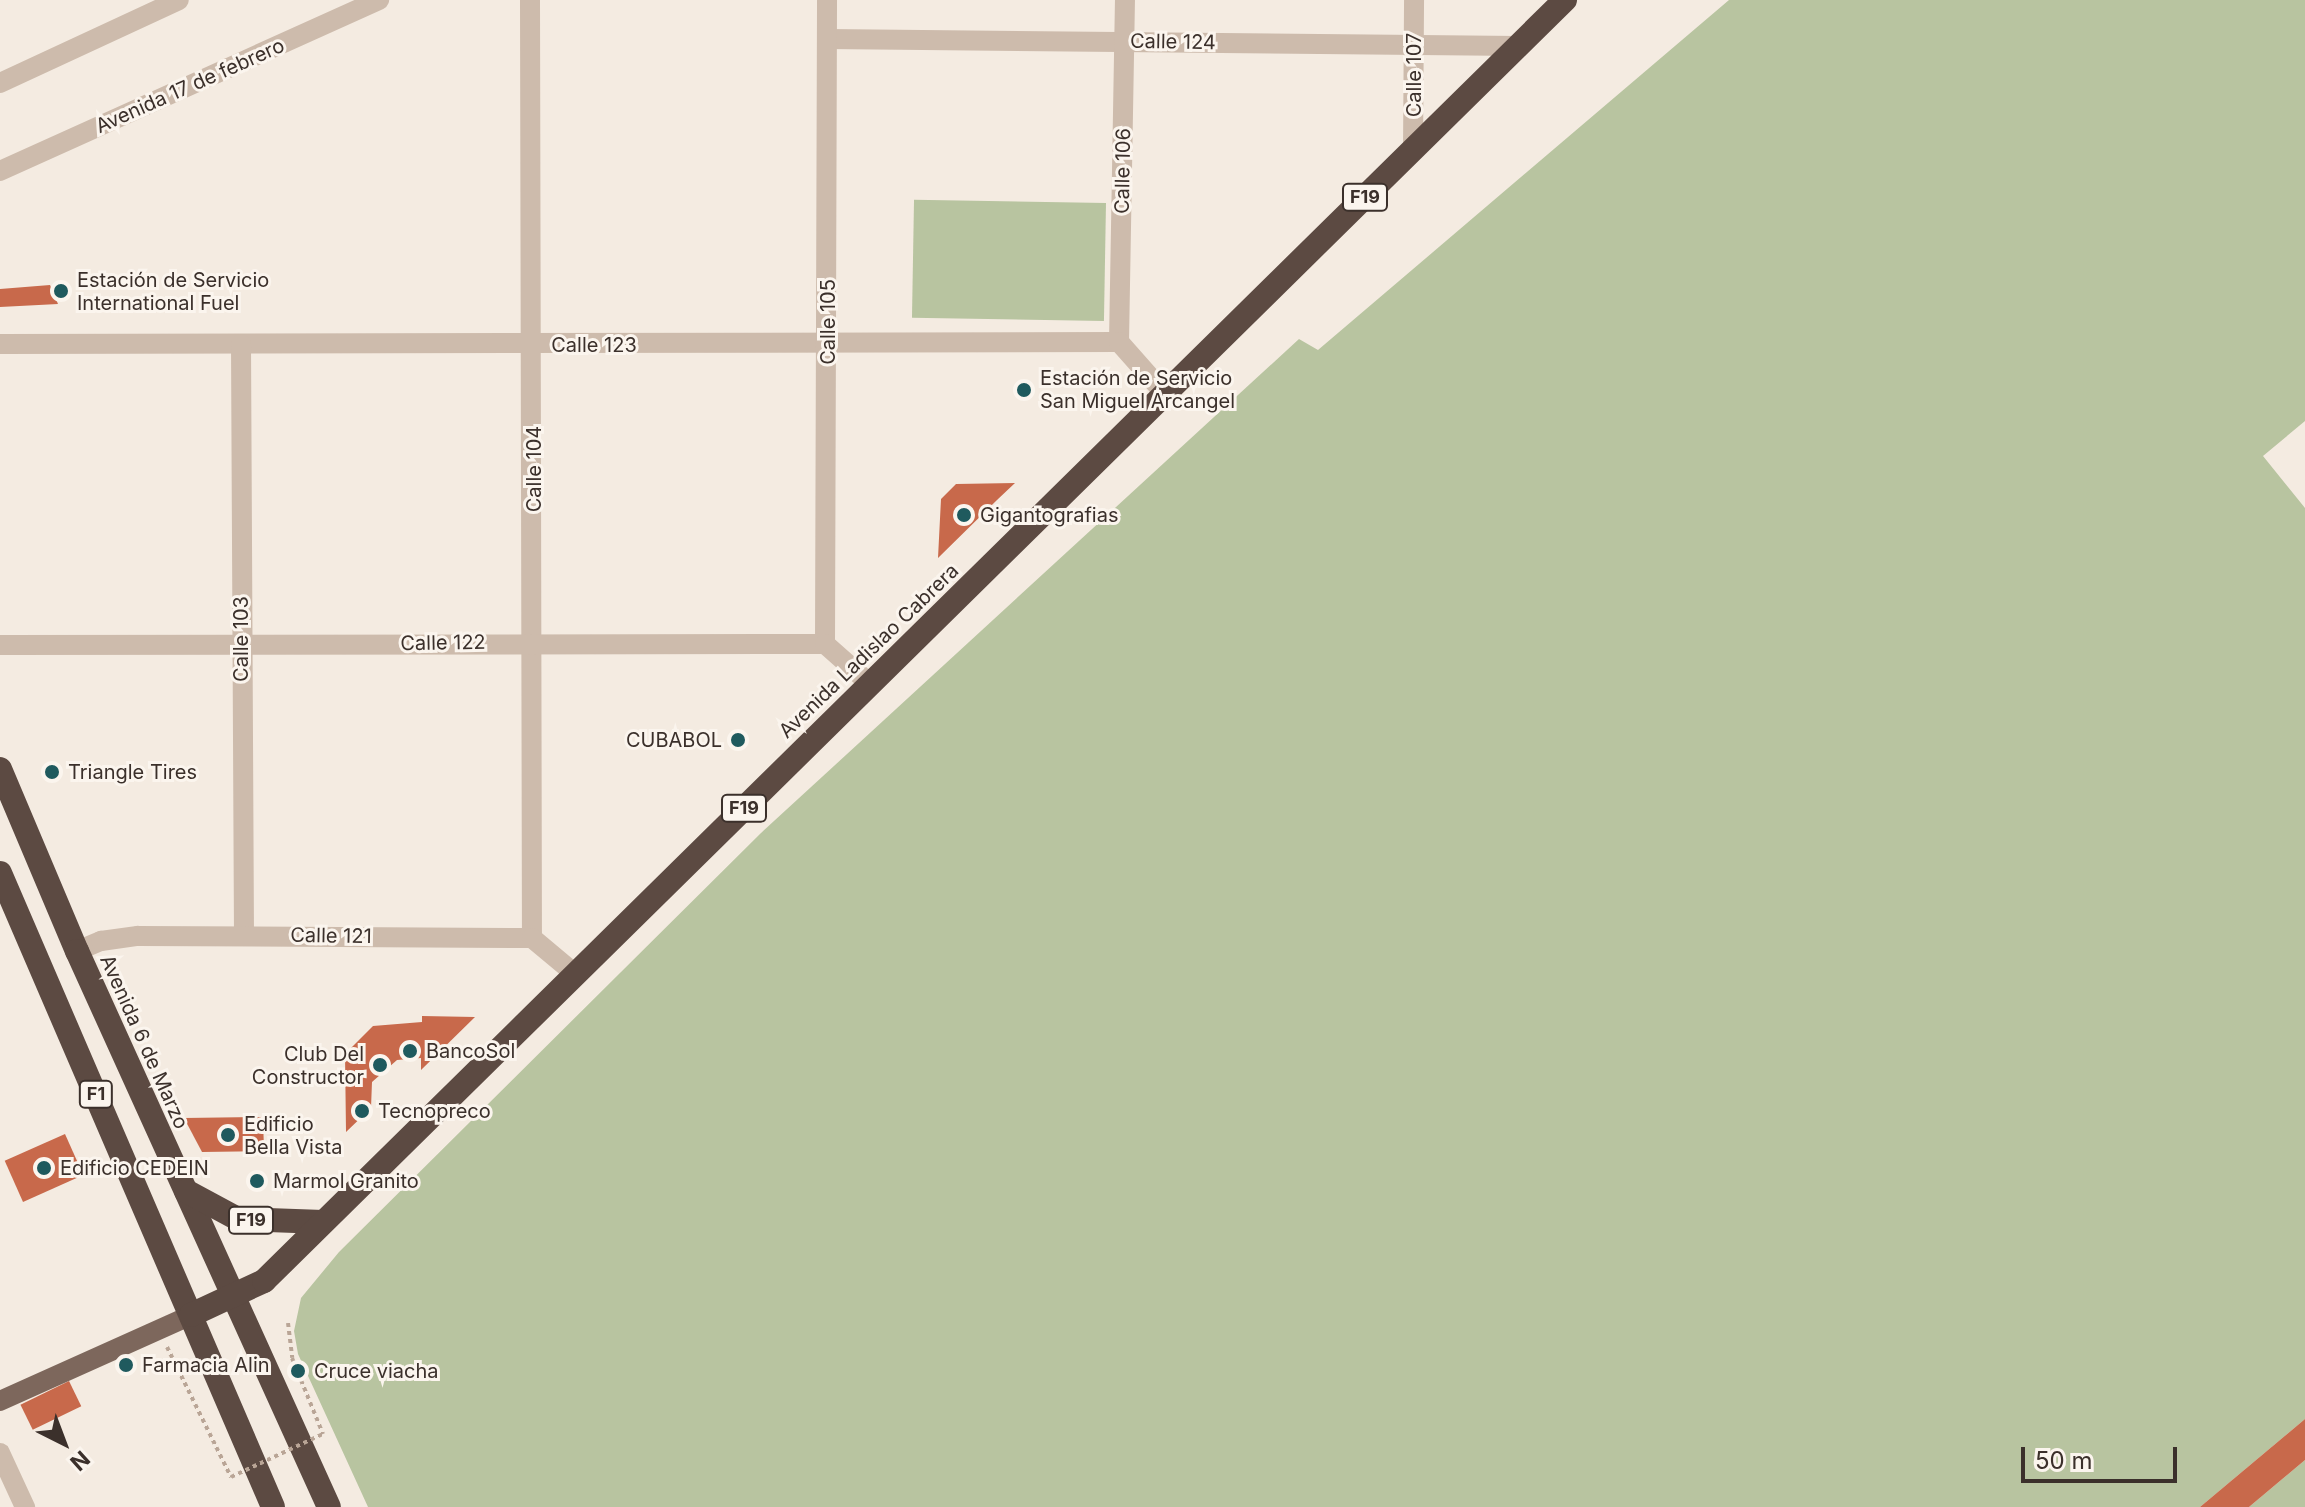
<!DOCTYPE html>
<html>
<head>
<meta charset="utf-8">
<style>
	body { margin:0 }
	#map { position:relative; width:2305px; height:1507px; overflow:hidden; background:#f4ebe1; font-family:Inter,sans-serif }
	div>[style] { position:absolute }
	.green>* { inset:0; background:#b8c4a0; transform-origin:0 0 }
	.building>* { inset:0; background:#c8694b; transform-origin:0 0 }
	.path>* { height:4px; margin-top:-2px; transform-origin:0; background:repeating-linear-gradient(90deg,#b9a596 0 4px,transparent 0 8px) }
	.minor>* { height:20px; margin:-10px; padding:0 10px; transform-origin:10px; border-radius:10px; background:#cdbbac }
	.major>* { height:20px; margin:-10px; padding:0 10px; transform-origin:10px; border-radius:10px; background:#7d675c }
	.highway>* { height:24px; margin:-12px; padding:0 12px; transform-origin:12px; border-radius:12px; background:#5c4a42 }
	.path-bridge>* { height:4px; margin-top:-2px; transform-origin:0; background:repeating-linear-gradient(90deg,#b9a596 0 4px,transparent 0 8px) }
	.dots>* { width:22px; height:22px; translate:-50% -50%; box-sizing:border-box; border:4px solid #fbf5ee; border-radius:50% }
	span { translate:-50% -50%; white-space:nowrap; text-align:center; line-height:1.15; -webkit-text-stroke:6px #fbf5ee; paint-order:stroke }
	.shield-label span { padding:2px 6px; background:#fbf5ee; border:2px solid; border-radius:6px; -webkit-text-stroke-width:0 }
	.shield-label { font-size:18px; color:#3b302b; font-weight:700 }
	.street-label { font-size:20px; color:#3b302b }
	.poi-label { font-size:20px; color:#3b302b }
	.left { translate:0 -50%; text-align:left }
	.right { translate:-100% -50%; text-align:right }
	.north { position:absolute; left:24px; top:1403px; width:80px; height:80px; -webkit-text-stroke:6px #fbf5ee; paint-order:stroke; rotate:138deg; font-size:22px; font-weight:700; line-height:32px; text-align:center; color:#3b302b }
	.north::after { content:''; display:block; margin:auto; width:28px; height:36px; background:#3b302b; clip-path:polygon(50% 0,100% 100%,50% 72%,0 100%) }
	.scale { position:absolute; left:2021px; top:1447px; width:156px; height:36px; box-sizing:border-box; border:4px solid #3b302b; border-top:0; padding-left:10px; font-size:24px; line-height:28px; white-space:nowrap; color:#3b302b; -webkit-text-stroke:6px #fbf5ee; paint-order:stroke }
</style>
</head>
<body>
<div id="map">
	<div class="green">
		<i style="clip-path:polygon(1729px 0,2305px 0,2305px 421px,2263px 456px,2305px 508px,2305px 1419px,2200px 1507px,368px 1507px,298px 1354px,294px 1331px,301px 1298px,339px 1252px,761px 833px,1299px 339px,1318px 350px)"></i>
		<i style="left:1106px;top:203px;width:118px;height:192px;rotate:91deg"></i>
		<i style="clip-path:polygon(2305px 1460px,2305px 1507px,2249px 1507px)"></i>
	</div>
	<div class="building">
		<i style="clip-path:polygon(50px 285px,58px 304px,0 307px,0 289px)"></i>
		<i style="clip-path:polygon(1015px 483px,997px 500px,938px 558px,941px 499px,956px 484px)"></i>
		<i style="clip-path:polygon(422px 1016px,475px 1017px,421px 1070px,421px 1058px,397px 1060px,372px 1082px,371px 1108px,346px 1132px,345px 1054px,373px 1026px,422px 1022px)"></i>
		<i style="clip-path:polygon(263px 1117px,264px 1151px,202px 1152px,184px 1118px)"></i>
		<i style="left:65px;top:1134px;width:45px;height:66px;rotate:66deg"></i>
		<i style="left:69px;top:1381px;width:28px;height:54px;rotate:64deg"></i>
		<i style="clip-path:polygon(2305px 1419px,2305px 1460px,2249px 1507px,2200px 1507px)"></i>
	</div>
	<div class="path">
		<i style="left:288px;top:1323px;width:35px;rotate:83deg"></i>
		<i style="left:292px;top:1358px;width:82px;rotate:67.8deg"></i>
		<i style="left:167px;top:1347px;width:145px;rotate:63.8deg"></i>
	</div>
	<div class="minor">
		<i style="left:530px;top:0;width:938px;rotate:89.88deg"></i>
		<i style="left:827px;top:39px;width:691px;rotate:0.58deg"></i>
		<i style="left:0;top:83px;width:197px;rotate:-24.9deg"></i>
		<i style="left:1413px;top:150px;width:150px;rotate:-89.6deg"></i>
		<i style="left:0;top:171px;width:416px;rotate:-24.3deg"></i>
		<i style="left:1119px;top:342px;width:342px;rotate:-89deg"></i>
		<i style="left:0;top:344px;width:1119px;rotate:-0.1deg"></i>
		<i style="left:1119px;top:342px;width:69px;rotate:48.5deg"></i>
		<i style="left:241px;top:344px;width:591px;rotate:89.71deg"></i>
		<i style="left:825px;top:644px;width:644px;rotate:-89.82deg"></i>
		<i style="left:0;top:645px;width:825px;rotate:-0.07deg"></i>
		<i style="left:825px;top:644px;width:60px;rotate:41.6deg"></i>
		<i style="left:77px;top:951px;width:26px;rotate:-23deg"></i>
		<i style="left:101px;top:941px;width:37px;rotate:-8deg"></i>
		<i style="left:138px;top:936px;width:394px;rotate:0.3deg"></i>
		<i style="left:532px;top:938px;width:56px;rotate:39.9deg"></i>
		<i style="left:0;top:1453px;width:60px;rotate:65.2deg"></i>
	</div>
	<div class="major">
		<i style="left:0;top:1401px;width:209px;rotate:-24.2deg"></i>
	</div>
	<div class="highway">
		<i style="left:0;top:769px;width:198px;rotate:67.1deg"></i>
		<i style="left:77px;top:951px;width:610px;rotate:65.62deg"></i>
		<i style="left:0;top:873px;width:690px;rotate:66.7deg"></i>
		<i style="left:186px;top:1191px;width:59px;rotate:28.3deg"></i>
		<i style="left:238px;top:1219px;width:85px;rotate:2deg"></i>
		<i style="left:191px;top:1315px;width:81px;rotate:-25deg"></i>
		<i style="left:264px;top:1281px;width:1826px;rotate:-44.56deg"></i>
	</div>
	<div class="path-bridge">
		<i style="left:231px;top:1477px;width:102px;rotate:-25.1deg"></i>
	</div>
	<div class="dots">
		<i style="left:61px;top:291px;background:#1f5a5e"></i>
		<i style="left:1024px;top:390px;background:#1f5a5e"></i>
		<i style="left:964px;top:515px;background:#1f5a5e"></i>
		<i style="left:738px;top:740px;background:#1f5a5e"></i>
		<i style="left:52px;top:772px;background:#1f5a5e"></i>
		<i style="left:410px;top:1051px;background:#1f5a5e"></i>
		<i style="left:380px;top:1065px;background:#1f5a5e"></i>
		<i style="left:362px;top:1111px;background:#1f5a5e"></i>
		<i style="left:228px;top:1135px;background:#1f5a5e"></i>
		<i style="left:44px;top:1168px;background:#1f5a5e"></i>
		<i style="left:257px;top:1181px;background:#1f5a5e"></i>
		<i style="left:126px;top:1365px;background:#1f5a5e"></i>
		<i style="left:298px;top:1371px;background:#1f5a5e"></i>
	</div>
	<div class="shield-label">
		<span style="left:1365px;top:197px">F19</span>
		<span style="left:744px;top:808px">F19</span>
		<span style="left:96px;top:1094px">F1</span>
		<span style="left:251px;top:1220px">F19</span>
	</div>
	<div class="street-label">
		<span style="left:1173px;top:42px;rotate:1deg">Calle 124</span>
		<span style="left:1414px;top:75px;rotate:-90deg">Calle 107</span>
		<span style="left:190px;top:86px;rotate:-24deg">Avenida 17 de febrero</span>
		<span style="left:1123px;top:171px;rotate:-89deg">Calle 106</span>
		<span style="left:828px;top:322px;rotate:-90deg">Calle 105</span>
		<span style="left:594px;top:345px">Calle 123</span>
		<span style="left:534px;top:469px;rotate:-90deg">Calle 104</span>
		<span style="left:241px;top:639px;rotate:-90deg">Calle 103</span>
		<span style="left:443px;top:643px;rotate:-1deg">Calle 122</span>
		<span style="left:869px;top:651px;rotate:-44deg">Avenida Ladislao Cabrera</span>
		<span style="left:331px;top:936px;rotate:1deg">Calle 121</span>
		<span style="left:144px;top:1042px;rotate:66deg">Avenida 6 de Marzo</span>
	</div>
	<div class="poi-label">
		<span class="left" style="left:77px;top:292px">Estación de Servicio<br>International Fuel</span>
		<span class="left" style="left:1040px;top:390px">Estación de Servicio<br>San Miguel Arcangel</span>
		<span class="left" style="left:980px;top:515px">Gigantografias</span>
		<span class="right" style="left:722px;top:740px">CUBABOL</span>
		<span class="left" style="left:68px;top:772px">Triangle Tires</span>
		<span class="left" style="left:426px;top:1051px">BancoSol</span>
		<span class="right" style="left:364px;top:1066px">Club Del<br>Constructor</span>
		<span class="left" style="left:378px;top:1111px">Tecnopreco</span>
		<span class="left" style="left:244px;top:1136px">Edificio<br>Bella Vista</span>
		<span class="left" style="left:60px;top:1168px">Edificio CEDEIN</span>
		<span class="left" style="left:273px;top:1181px">Marmol Granito</span>
		<span class="left" style="left:142px;top:1365px">Farmacia Alin</span>
		<span class="left" style="left:314px;top:1371px">Cruce viacha</span>
	</div>
	<div class="north">N</div>
	<div class="scale">50 m</div>
</div>
</body>
</html>
